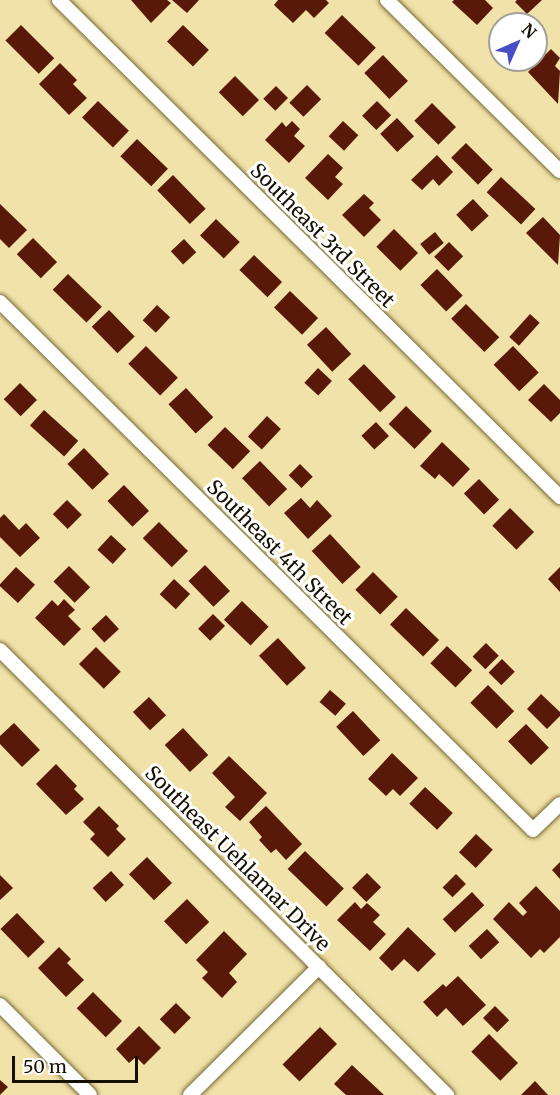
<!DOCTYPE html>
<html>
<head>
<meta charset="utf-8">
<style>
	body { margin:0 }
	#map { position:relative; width:560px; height:1095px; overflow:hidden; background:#f1e2a9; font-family:Merriweather,serif }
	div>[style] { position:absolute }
	.building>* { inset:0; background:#591908; transform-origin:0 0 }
	.roads { filter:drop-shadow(0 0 2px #766832) drop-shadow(0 0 2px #766832) }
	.street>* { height:14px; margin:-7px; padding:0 7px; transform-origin:7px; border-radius:7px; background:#fff }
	span { translate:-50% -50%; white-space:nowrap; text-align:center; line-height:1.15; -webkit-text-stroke:6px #fff; paint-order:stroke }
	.street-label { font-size:20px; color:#161000 }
	.north { position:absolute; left:488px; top:12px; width:60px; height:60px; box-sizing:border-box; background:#fff; border:2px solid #a29f99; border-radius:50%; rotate:45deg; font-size:16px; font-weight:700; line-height:24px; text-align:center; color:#161000 }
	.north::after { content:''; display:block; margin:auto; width:21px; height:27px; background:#484fc5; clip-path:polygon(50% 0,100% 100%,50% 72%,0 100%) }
	.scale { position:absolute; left:12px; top:1056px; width:126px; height:27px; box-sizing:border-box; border:3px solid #161000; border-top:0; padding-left:8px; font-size:18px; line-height:21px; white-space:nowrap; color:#161000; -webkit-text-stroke:4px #fff; paint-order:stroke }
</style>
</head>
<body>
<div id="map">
	<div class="building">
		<i style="clip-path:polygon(131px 0,167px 0,171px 3px,151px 23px)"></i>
		<i style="clip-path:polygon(172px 0,199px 0,187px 13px)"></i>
		<i style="clip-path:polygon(278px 0,326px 0,329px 3px,314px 18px,306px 10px,293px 23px,274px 5px)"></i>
		<i style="clip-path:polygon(454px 0,485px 0,493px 8px,477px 25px,452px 2px)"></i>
		<i style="clip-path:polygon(517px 0,542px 0,527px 14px,515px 2px)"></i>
		<i style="left:342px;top:15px;width:47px;height:25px;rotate:44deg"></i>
		<i style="left:21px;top:25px;width:47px;height:22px;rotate:45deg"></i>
		<i style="left:183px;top:25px;width:36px;height:23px;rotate:44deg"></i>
		<i style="clip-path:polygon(500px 31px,500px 46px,492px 39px)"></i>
		<i style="clip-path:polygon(551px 49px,560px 58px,555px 66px,560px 71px,558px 104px,528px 72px)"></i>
		<i style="left:383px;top:55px;width:36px;height:26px;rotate:46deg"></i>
		<i style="clip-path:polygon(60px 63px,77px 80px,73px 84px,87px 98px,69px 115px,39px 84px)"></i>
		<i style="left:235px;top:76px;width:34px;height:23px;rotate:45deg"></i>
		<i style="left:307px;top:85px;width:20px;height:25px;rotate:45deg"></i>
		<i style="left:276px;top:86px;width:17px;height:18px;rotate:45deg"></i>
		<i style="left:98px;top:101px;width:43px;height:23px;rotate:44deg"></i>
		<i style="left:377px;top:101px;width:20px;height:21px;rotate:45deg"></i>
		<i style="left:432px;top:103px;width:34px;height:25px;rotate:45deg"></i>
		<i style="left:397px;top:118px;width:25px;height:23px;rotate:47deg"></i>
		<i style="clip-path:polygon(292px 121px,300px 129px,294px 136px,305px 146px,289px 163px,265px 140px,282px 122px,286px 127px)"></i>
		<i style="left:343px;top:121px;width:21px;height:21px;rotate:43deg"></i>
		<i style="left:137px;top:139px;width:43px;height:24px;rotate:44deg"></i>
		<i style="left:466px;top:143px;width:38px;height:21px;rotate:45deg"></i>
		<i style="clip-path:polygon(328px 154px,343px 168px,335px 177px,343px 184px,328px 200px,305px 178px)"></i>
		<i style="clip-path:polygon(437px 155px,453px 172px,439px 186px,433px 179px,422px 190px,411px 180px)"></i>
		<i style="left:173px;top:175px;width:47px;height:22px;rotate:46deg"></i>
		<i style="left:501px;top:177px;width:47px;height:21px;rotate:43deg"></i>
		<i style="clip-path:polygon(364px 194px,374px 203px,369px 208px,381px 220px,364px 237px,342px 215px)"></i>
		<i style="left:473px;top:199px;width:23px;height:23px;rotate:47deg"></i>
		<i style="clip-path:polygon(0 204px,27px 230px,9px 248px,0 239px)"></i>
		<i style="clip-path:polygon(543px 217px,560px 235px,558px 265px,526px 233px)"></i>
		<i style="left:216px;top:219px;width:33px;height:23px;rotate:44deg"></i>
		<i style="left:394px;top:229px;width:34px;height:25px;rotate:45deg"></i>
		<i style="left:435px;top:232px;width:14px;height:19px;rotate:51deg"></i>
		<i style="left:33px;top:238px;width:34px;height:23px;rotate:45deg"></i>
		<i style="left:184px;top:239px;width:18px;height:18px;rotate:47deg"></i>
		<i style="left:449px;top:242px;width:20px;height:21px;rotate:45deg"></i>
		<i style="left:254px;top:255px;width:39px;height:21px;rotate:44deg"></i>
		<i style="left:437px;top:269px;width:37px;height:23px;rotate:46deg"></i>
		<i style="left:68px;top:274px;width:47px;height:22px;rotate:44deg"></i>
		<i style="left:290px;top:291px;width:39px;height:23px;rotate:44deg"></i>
		<i style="left:466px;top:304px;width:47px;height:21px;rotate:45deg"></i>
		<i style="left:157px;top:305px;width:18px;height:21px;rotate:43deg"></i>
		<i style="left:109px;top:310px;width:37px;height:24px;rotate:46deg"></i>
		<i style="left:530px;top:314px;width:13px;height:31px;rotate:42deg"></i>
		<i style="left:326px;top:327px;width:37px;height:26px;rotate:47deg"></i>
		<i style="left:146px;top:346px;width:45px;height:25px;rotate:45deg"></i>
		<i style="left:513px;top:346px;width:37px;height:27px;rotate:46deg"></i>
		<i style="left:364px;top:364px;width:46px;height:22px;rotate:46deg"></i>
		<i style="left:318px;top:368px;width:19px;height:20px;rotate:43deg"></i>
		<i style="left:20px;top:383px;width:24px;height:23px;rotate:45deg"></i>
		<i style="clip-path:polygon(544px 384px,560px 400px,560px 413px,551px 422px,528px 400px)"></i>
		<i style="left:186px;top:388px;width:40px;height:24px;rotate:47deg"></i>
		<i style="left:406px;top:406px;width:36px;height:25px;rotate:44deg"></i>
		<i style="left:44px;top:410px;width:46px;height:21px;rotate:42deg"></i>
		<i style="left:267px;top:416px;width:19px;height:28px;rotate:43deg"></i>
		<i style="left:376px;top:422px;width:19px;height:20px;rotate:47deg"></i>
		<i style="left:225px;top:427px;width:35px;height:25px;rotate:44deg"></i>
		<i style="clip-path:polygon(442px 442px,470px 469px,453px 487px,439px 474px,435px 479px,420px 466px)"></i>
		<i style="left:84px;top:448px;width:36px;height:23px;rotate:46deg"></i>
		<i style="left:260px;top:461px;width:39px;height:25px;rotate:46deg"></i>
		<i style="left:300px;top:464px;width:18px;height:16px;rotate:45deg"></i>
		<i style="left:479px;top:479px;width:29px;height:21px;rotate:46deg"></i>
		<i style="left:124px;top:485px;width:36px;height:23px;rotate:46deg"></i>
		<i style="clip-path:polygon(301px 498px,310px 508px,317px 500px,332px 516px,308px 539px,284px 513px)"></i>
		<i style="left:67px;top:500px;width:21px;height:20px;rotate:45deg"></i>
		<i style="left:510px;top:508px;width:34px;height:25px;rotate:45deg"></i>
		<i style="clip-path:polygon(4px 514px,19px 530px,26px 523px,40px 538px,20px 557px,0 537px,0 518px)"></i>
		<i style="left:159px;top:522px;width:41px;height:23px;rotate:45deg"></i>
		<i style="left:330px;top:534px;width:45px;height:25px;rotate:47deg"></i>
		<i style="left:111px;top:535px;width:21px;height:20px;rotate:43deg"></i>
		<i style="left:205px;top:565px;width:36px;height:23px;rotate:46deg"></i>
		<i style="left:69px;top:566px;width:30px;height:22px;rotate:45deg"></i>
		<i style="left:16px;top:567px;width:26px;height:25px;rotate:43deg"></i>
		<i style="clip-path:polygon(560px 567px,560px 592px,548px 579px)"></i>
		<i style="left:373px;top:572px;width:35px;height:25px;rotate:45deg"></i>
		<i style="left:174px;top:579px;width:22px;height:21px;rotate:43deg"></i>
		<i style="clip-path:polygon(64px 599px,75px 610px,68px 616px,81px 629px,64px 646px,35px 618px,52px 600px,58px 606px)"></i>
		<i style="left:242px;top:601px;width:37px;height:26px;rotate:44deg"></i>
		<i style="left:406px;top:608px;width:46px;height:23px;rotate:44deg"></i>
		<i style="left:213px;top:614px;width:17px;height:21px;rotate:45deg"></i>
		<i style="left:106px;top:615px;width:19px;height:20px;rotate:47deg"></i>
		<i style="left:278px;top:638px;width:41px;height:26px;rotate:47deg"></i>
		<i style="left:486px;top:643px;width:18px;height:19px;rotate:45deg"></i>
		<i style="left:447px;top:646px;width:35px;height:24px;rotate:44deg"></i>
		<i style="left:96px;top:647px;width:35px;height:24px;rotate:45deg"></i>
		<i style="left:502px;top:659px;width:18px;height:19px;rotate:45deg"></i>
		<i style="left:488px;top:685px;width:37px;height:25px;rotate:45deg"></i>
		<i style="left:330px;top:690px;width:21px;height:16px;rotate:41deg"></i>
		<i style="clip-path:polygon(541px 694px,560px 712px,560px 716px,547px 729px,527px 709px)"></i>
		<i style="left:149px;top:697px;width:25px;height:22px;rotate:47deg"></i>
		<i style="left:353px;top:711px;width:40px;height:23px;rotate:47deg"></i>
		<i style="clip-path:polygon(14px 723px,40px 750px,22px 767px,0 744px,0 736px)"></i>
		<i style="left:526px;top:724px;width:33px;height:25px;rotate:46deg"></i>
		<i style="left:183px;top:728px;width:37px;height:25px;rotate:47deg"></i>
		<i style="clip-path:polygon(392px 753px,418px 778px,400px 796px,393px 789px,386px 796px,368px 779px)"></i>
		<i style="clip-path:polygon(229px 756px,267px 793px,240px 821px,225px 807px,235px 797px,212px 773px)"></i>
		<i style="clip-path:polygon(56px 764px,77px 786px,74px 789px,84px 799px,66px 815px,36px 784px)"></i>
		<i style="left:425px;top:787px;width:38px;height:23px;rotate:43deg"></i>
		<i style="clip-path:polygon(99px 806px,119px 826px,116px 829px,126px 839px,108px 857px,90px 839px,95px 834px,83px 822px)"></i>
		<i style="clip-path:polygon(266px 806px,302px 844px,286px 860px,276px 849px,271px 853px,259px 840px,262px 837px,249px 822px)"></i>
		<i style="left:476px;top:834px;width:23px;height:25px;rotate:43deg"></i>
		<i style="left:305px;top:851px;width:54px;height:25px;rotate:44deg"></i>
		<i style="left:147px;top:857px;width:36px;height:25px;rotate:46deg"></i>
		<i style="clip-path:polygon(560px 862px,560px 879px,552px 870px)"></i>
		<i style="left:111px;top:871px;width:19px;height:25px;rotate:47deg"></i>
		<i style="left:367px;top:873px;width:20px;height:21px;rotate:45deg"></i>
		<i style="left:456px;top:874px;width:14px;height:19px;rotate:45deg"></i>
		<i style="clip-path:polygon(0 875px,13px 888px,0 900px)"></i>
		<i style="clip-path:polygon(536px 886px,560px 911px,560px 937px,544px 953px,540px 949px,531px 958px,493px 919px,509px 902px,523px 916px,527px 912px,519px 903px)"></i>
		<i style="left:472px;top:892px;width:18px;height:40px;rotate:47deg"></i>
		<i style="left:187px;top:899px;width:32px;height:32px;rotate:46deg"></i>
		<i style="clip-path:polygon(355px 902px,361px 909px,367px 903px,380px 915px,373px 922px,386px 934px,370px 951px,337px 920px)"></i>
		<i style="left:17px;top:913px;width:40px;height:23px;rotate:46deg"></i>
		<i style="clip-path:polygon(408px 927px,436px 954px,418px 972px,404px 959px,392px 971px,379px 958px)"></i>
		<i style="left:487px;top:929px;width:18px;height:25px;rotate:47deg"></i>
		<i style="clip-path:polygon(224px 931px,247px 954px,229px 973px,237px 982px,222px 998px,202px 978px,208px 972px,196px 960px)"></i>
		<i style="clip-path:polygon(59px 947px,71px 959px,67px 963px,84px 980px,66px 997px,38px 968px)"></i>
		<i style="clip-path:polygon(458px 976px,486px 1005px,463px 1026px,446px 1008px,437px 1017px,423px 1002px,443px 984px,446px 987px)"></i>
		<i style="left:93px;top:992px;width:41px;height:23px;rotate:45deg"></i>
		<i style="left:176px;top:1003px;width:21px;height:23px;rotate:45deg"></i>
		<i style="left:495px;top:1006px;width:20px;height:17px;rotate:45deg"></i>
		<i style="clip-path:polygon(139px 1026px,161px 1048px,144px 1065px,136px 1057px,129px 1063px,116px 1049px)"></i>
		<i style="left:320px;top:1027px;width:24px;height:53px;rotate:45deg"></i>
		<i style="left:489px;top:1034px;width:41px;height:25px;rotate:45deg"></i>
		<i style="clip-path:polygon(352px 1065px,384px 1095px,346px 1095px,334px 1084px)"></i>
		<i style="clip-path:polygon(0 1080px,8px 1087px,0 1095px)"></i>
		<i style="clip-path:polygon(535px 1081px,548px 1095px,521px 1095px)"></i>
	</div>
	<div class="roads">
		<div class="street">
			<i style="left:59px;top:0;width:706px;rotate:44.77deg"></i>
			<i style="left:387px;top:0;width:243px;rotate:44.7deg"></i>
			<i style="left:0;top:302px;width:750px;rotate:44.73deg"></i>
			<i style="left:533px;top:830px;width:37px;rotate:-44deg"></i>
			<i style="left:0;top:650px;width:631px;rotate:44.87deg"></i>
			<i style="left:0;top:1005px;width:127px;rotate:45deg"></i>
			<i style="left:190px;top:1095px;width:182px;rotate:-44.8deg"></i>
		</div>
	</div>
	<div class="street-label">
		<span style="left:323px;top:235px;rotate:45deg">Southeast 3rd Street</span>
		<span style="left:280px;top:552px;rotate:45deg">Southeast 4th Street</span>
		<span style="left:238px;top:858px;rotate:45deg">Southeast Uehlamar Drive</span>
	</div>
	<div class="north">N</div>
	<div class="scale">50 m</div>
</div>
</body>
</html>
